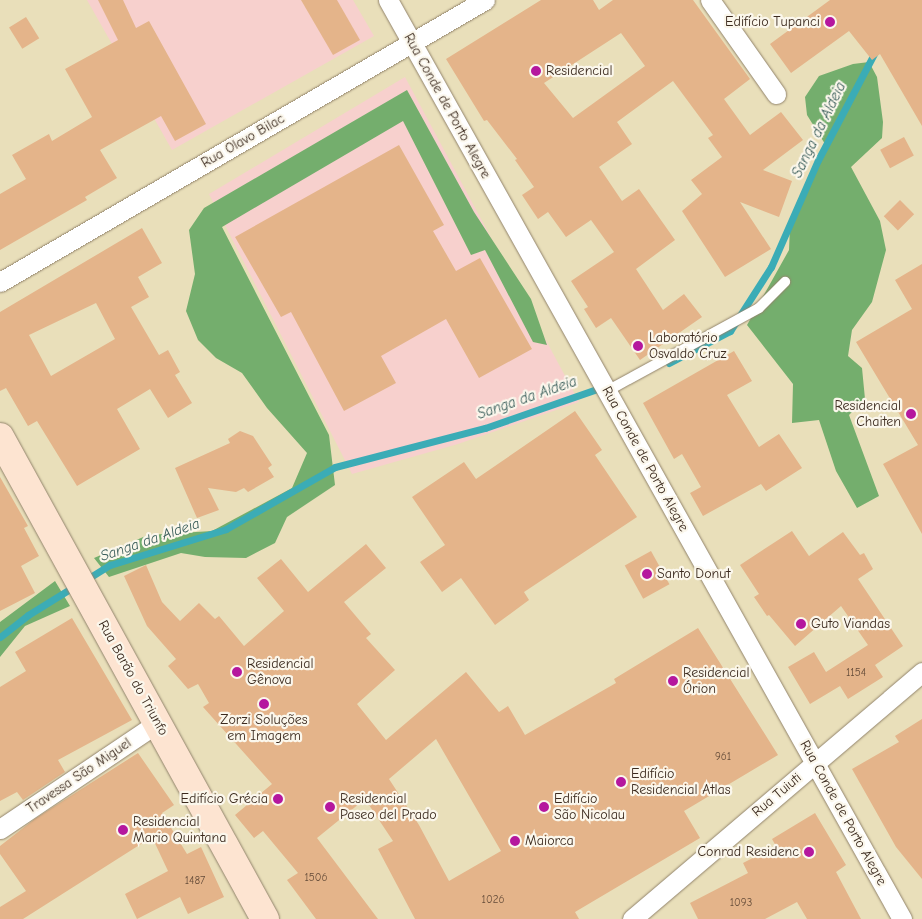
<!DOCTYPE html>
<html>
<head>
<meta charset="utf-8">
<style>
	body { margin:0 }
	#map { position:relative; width:922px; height:919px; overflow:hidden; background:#e9dfba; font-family:"Comic Neue",sans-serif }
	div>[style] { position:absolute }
	.built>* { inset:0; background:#f7d0cd }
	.forest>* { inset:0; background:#74ae6d }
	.stream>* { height:7px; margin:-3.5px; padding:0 3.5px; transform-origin:3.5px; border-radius:3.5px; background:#3bacb6 }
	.building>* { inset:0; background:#e4b48a; transform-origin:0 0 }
	.roads { filter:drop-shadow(0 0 1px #92846c) drop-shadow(0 0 1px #92846c) }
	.lane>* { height:10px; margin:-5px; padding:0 5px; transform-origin:5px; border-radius:5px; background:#fff }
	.street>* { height:19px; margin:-9.5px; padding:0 9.5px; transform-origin:9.5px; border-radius:9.5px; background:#fff }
	.secondary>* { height:28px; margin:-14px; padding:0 14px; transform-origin:14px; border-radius:14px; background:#fde4d1 }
	.dots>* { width:14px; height:14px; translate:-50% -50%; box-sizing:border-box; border:2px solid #fbf7ec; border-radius:50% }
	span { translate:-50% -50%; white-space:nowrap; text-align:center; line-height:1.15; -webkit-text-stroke:4.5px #fbf7ec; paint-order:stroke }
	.number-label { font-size:11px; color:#654c39 }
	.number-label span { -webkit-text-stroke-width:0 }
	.poi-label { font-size:14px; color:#3b2a1e }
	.right { translate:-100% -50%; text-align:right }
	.left { translate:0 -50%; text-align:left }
	.street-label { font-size:14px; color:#3b2a1e }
	.water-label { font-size:15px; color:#3b5e5b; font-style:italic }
</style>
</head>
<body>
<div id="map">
	<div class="built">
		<i style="clip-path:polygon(87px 0,353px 0,374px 36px,172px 150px)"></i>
		<i style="clip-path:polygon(405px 77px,579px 402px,458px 444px,352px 474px,209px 194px)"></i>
	</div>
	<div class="forest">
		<i style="clip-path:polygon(869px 62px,877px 77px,883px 122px,882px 138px,851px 167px,880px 221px,886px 250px,872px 302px,852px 330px,848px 356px,862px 368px,865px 399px,849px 415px,879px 496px,857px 508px,836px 471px,819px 420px,792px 423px,793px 384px,747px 325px,789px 250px,790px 226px,825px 144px,807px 115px,805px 97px,819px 76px,853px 64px)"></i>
		<i style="clip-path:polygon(407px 90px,474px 212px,531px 299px,547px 345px,533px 342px,485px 250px,471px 255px,403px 121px,222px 227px,329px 435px,335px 485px,287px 517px,275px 543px,246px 558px,205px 557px,181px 553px,109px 577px,94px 558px,148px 535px,212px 531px,292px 488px,307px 453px,267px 408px,242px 373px,216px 358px,198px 340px,186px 311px,195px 274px,189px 230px,204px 208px)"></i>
		<i style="clip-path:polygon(55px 581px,70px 606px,25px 626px,0 657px,0 622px)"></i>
	</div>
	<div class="stream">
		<i style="left:669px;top:363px;width:69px;rotate:-27.7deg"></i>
		<i style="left:730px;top:331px;width:76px;rotate:-57.4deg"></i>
		<i style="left:771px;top:267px;width:117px;rotate:-66.3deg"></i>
		<i style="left:818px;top:160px;width:122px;rotate:-62.2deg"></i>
		<i style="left:84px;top:581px;width:31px;rotate:-32deg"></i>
		<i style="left:110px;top:565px;width:121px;rotate:-17.2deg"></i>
		<i style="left:226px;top:529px;width:125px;rotate:-29.6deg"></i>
		<i style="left:335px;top:467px;width:155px;rotate:-14.6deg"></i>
		<i style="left:485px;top:428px;width:125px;rotate:-19.2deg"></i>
		<i style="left:0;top:637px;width:36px;rotate:-38deg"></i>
		<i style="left:28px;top:615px;width:55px;rotate:-31.7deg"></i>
	</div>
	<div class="building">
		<i style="clip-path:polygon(98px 0,123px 0,136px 28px,149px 21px,206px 124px,175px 141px,161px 116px,100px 150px,117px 178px,85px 197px,87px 200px,0 250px,0 194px,26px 179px,12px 155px,49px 134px,52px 141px,92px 117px,65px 69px,118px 40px)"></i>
		<i style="clip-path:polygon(301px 0,337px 0,360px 40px,333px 55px)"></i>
		<i style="clip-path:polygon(evenodd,541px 0,593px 0,599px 10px,613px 0,693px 0,750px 79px,724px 99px,750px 135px,781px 112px,803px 140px,763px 170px,792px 181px,779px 217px,740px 202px,771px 249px,725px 277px,682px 211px,702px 194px,691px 180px,722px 157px,708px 138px,713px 135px,673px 81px,617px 122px,632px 144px,599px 167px,622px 201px,639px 189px,675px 240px,636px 269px,663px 310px,684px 294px,702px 317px,640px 360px,611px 318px,596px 328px,584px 309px,588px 307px,571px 281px,614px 252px,591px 220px,566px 237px,548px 212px,538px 219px,522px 195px,534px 187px,515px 160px,517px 159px,487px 120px,484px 121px,446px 59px,541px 0,621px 33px,645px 66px,573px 118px,544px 83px,621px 33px)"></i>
		<i style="clip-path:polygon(830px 0,922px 0,922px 126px,880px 54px,872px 60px,849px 31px,791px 73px,770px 44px)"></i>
		<i style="left:26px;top:17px;width:25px;height:20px;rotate:58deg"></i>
		<i style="left:904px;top:137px;width:21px;height:27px;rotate:62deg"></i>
		<i style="clip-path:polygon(399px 145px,444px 225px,433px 231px,456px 271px,480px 258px,532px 349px,479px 378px,446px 319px,381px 356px,396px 383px,344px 411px,291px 312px,281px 317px,235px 237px)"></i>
		<i style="left:900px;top:200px;width:20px;height:23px;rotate:45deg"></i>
		<i style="clip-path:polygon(evenodd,142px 228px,162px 263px,138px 277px,149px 297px,131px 307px,159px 355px,168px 350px,180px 372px,175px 375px,192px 403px,168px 418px,150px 389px,117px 409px,140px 449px,77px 486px,37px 421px,28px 426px,6px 388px,0 391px,0 312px,142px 228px,96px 303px,115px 339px,51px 376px,29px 335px,96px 303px)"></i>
		<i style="clip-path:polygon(922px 264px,922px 534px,883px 464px,918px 445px,856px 342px,912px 309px,895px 280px)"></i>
		<i style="clip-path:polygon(734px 351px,752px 381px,727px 395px,759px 447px,779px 434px,802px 468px,766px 491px,761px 484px,703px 516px,690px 493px,701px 487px,682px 454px,674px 459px,643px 403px)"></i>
		<i style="clip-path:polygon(575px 411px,602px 450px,595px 455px,637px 517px,524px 592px,529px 600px,495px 625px,461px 578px,442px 592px,420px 562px,445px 545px,412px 497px,464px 462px,476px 479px)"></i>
		<i style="clip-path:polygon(240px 431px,253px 436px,272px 465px,268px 468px,274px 477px,248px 492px,244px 488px,236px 492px,208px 488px,219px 510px,197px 518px,175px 468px,230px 443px,228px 439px)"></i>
		<i style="clip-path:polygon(0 477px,28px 526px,24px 528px,39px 556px,21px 566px,35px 593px,0 611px)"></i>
		<i style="clip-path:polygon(792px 531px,809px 556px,843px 532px,860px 555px,864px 553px,873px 569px,858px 579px,903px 646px,875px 665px,883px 677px,848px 699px,840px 686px,810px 704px,788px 667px,814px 652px,826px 672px,868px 645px,841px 606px,795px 646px,769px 615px,767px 616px,754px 597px,759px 594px,740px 565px)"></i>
		<i style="clip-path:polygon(evenodd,366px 544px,386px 568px,344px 602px,371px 634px,366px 638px,395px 670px,357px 704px,386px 740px,466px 672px,499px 712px,508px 706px,525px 735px,616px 683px,614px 679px,698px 628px,778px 755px,684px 811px,700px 838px,575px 912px,579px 919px,415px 919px,378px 849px,393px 841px,365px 799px,317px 838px,378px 919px,316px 919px,287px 880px,298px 873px,263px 831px,254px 838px,235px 815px,272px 784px,203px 707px,209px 703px,198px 684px,188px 689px,168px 666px,176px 659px,147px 626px,124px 576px,146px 565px,162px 602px,180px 621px,199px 603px,215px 619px,219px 616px,244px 646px,284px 611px,257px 578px,281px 559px,308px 592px,366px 544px,436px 739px,501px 851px,449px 881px,419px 825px,389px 779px,436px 739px)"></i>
		<i style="left:651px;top:551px;width:38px;height:30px;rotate:61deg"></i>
		<i style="clip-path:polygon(72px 618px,132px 720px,58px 760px,65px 772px,23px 800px,17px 792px,0 801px,0 687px,26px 671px,15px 652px)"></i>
		<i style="clip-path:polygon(922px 719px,922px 879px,896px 847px,852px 769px,899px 742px,895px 736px)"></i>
		<i style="clip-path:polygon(138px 753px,174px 805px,162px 813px,187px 854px,201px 847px,224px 897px,188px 914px,180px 897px,137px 919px,125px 894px,168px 871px,152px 837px,23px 919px,0 919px,0 907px,26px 891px,0 854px,0 846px,36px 818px)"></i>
		<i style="clip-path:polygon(815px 813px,846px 865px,836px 872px,861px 919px,807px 919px,797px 902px,765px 919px,698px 919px,690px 903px,748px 873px,743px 863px,776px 846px,772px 839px)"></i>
	</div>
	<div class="roads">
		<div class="lane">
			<i style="left:607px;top:391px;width:173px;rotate:-28.6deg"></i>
			<i style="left:759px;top:308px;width:37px;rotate:-45deg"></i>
		</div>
		<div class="street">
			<i style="left:388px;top:0;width:1053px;rotate:60.78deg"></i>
			<i style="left:710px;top:0;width:115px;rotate:54.9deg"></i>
			<i style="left:0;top:282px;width:561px;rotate:-30.18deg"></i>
			<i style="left:0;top:829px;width:189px;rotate:-34deg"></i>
			<i style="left:632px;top:919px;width:381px;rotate:-40.4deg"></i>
		</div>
		<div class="secondary">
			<i style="left:0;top:437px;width:550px;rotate:61.2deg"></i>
		</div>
	</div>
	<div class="dots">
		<i style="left:830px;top:22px;background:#b5179e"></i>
		<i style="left:536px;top:71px;background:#b5179e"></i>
		<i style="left:638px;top:346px;background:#b5179e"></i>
		<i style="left:911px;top:414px;background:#b5179e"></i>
		<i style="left:647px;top:574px;background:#b5179e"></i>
		<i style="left:801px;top:624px;background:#b5179e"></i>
		<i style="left:237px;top:672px;background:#b5179e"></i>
		<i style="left:673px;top:681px;background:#b5179e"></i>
		<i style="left:264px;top:704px;background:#b5179e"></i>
		<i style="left:621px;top:782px;background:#b5179e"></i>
		<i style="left:278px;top:799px;background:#b5179e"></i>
		<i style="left:330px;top:807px;background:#b5179e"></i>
		<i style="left:544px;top:807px;background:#b5179e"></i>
		<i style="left:123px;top:830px;background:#b5179e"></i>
		<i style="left:515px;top:841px;background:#b5179e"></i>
		<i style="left:809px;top:852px;background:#b5179e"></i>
	</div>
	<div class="number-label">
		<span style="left:856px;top:673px">1154</span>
		<span style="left:723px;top:757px">961</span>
		<span style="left:316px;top:878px">1506</span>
		<span style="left:195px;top:881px">1487</span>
		<span style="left:493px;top:900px">1026</span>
		<span style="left:741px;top:903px">1093</span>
	</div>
	<div class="poi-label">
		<span class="right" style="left:820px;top:22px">Edifício Tupanci</span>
		<span class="left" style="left:546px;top:71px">Residencial</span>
		<span class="left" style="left:649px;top:346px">Laboratório<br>Osvaldo Cruz</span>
		<span class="right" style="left:901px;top:414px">Residencial<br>Chaiten</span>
		<span class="left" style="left:657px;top:574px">Santo Donut</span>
		<span class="left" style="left:811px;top:624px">Guto Viandas</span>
		<span class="left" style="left:247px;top:672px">Residencial<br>Gênova</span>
		<span class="left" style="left:683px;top:681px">Residencial<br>Órion</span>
		<span style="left:264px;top:728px">Zorzi Soluções<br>em Imagem</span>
		<span class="left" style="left:631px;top:782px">Edifício<br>Residencial Atlas</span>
		<span class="right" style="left:268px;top:799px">Edifício Grécia</span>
		<span class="left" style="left:340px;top:807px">Residencial<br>Paseo del Prado</span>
		<span class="left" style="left:554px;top:807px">Edifício<br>São Nicolau</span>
		<span class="left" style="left:133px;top:830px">Residencial<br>Mario Quintana</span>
		<span class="left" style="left:525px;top:841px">Maiorca</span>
		<span class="right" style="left:799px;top:852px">Conrad Residenc</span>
	</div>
	<div class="street-label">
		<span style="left:447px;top:106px;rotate:61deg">Rua Conde de Porto Alegre</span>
		<span style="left:243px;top:141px;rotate:-30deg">Rua Olavo Bilac</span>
		<span style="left:645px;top:459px;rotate:61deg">Rua Conde de Porto Alegre</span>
		<span style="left:133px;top:678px;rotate:61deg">Rua Barão do Triunfo</span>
		<span style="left:79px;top:776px;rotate:-34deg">Travessa São Miguel</span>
		<span style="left:777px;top:795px;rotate:-40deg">Rua Tuiuti</span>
		<span style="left:843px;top:813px;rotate:61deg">Rua Conde de Porto Alegre</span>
	</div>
	<div class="water-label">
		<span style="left:819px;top:130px;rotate:-64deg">Sanga da Aldeia</span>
		<span style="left:527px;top:398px;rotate:-19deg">Sanga da Aldeia</span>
		<span style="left:150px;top:540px;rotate:-19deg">Sanga da Aldeia</span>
	</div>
</div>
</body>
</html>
